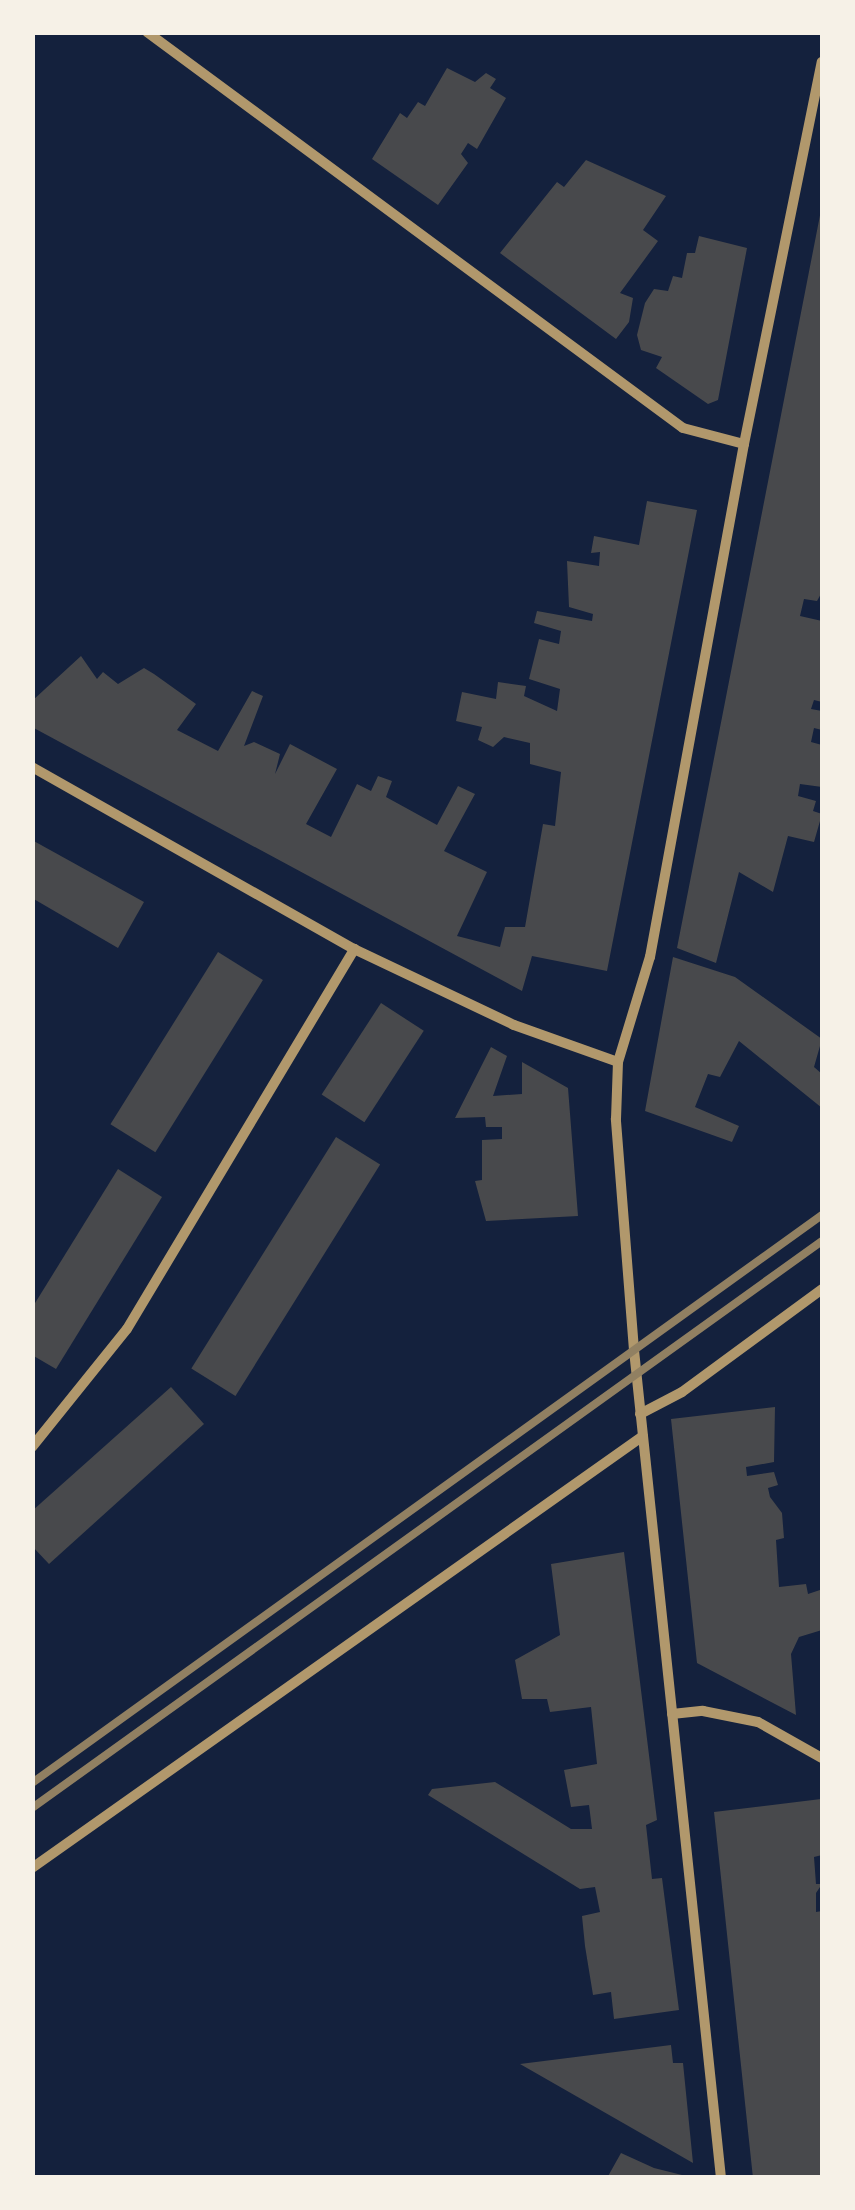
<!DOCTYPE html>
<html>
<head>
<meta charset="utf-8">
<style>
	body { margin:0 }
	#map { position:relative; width:855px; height:2210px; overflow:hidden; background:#14213d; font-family:Quicksand,sans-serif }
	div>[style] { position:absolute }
	.building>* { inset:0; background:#48494c; transform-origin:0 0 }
	.minor>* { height:10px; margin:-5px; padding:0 5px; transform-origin:5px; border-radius:5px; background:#b1986c }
	.rail>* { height:8px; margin:-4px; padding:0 4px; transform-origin:4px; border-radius:4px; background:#918062 }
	span { translate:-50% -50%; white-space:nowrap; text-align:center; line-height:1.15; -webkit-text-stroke:9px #f6f1e7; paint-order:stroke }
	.frame { position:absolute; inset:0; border:35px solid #f6f1e7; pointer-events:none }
</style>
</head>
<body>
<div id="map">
	<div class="building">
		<i style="clip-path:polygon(447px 68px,475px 82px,486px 73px,496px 79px,490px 88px,506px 98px,477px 149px,468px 143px,461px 154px,468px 163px,438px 205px,372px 159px,400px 113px,407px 118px,418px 102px,425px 106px)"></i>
		<i style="clip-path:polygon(586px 160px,666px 196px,643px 230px,658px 241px,620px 293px,633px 298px,629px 322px,616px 339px,500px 253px,557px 182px,564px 187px)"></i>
		<i style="clip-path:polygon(822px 205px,822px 592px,817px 601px,804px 599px,800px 616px,822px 621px,822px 702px,814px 700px,811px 709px,822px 711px,822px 730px,814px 728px,811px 742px,822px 745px,822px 787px,800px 784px,798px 796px,816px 801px,813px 811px,822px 814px,814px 842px,788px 836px,773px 892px,739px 872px,716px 963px,677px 948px)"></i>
		<i style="clip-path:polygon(699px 236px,747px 248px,718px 400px,708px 404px,656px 368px,662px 357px,641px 350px,637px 335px,645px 303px,654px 289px,668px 291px,673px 276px,682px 278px,687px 253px,695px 253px)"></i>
		<i style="clip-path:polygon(647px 501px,697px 510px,607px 971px,532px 956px,522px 991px,32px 727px,32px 701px,81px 656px,97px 679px,103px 672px,118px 684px,144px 668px,154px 674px,196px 704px,177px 730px,218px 751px,252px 691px,263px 696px,244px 746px,254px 742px,280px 754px,275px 774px,290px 744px,337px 769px,306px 824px,331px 837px,357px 784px,371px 791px,378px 776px,392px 781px,386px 797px,437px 825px,458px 786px,475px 794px,444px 851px,487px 872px,457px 936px,500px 947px,505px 927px,525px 927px,543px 824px,555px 826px,561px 772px,530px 764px,530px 743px,504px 737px,493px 747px,478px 740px,482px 727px,456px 721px,462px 692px,496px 699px,498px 682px,526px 686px,524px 696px,557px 711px,560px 689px,529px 679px,539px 639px,559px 644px,561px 631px,534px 623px,537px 611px,592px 621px,593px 614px,569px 607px,567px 561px,599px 566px,600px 552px,591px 553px,594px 536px,639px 545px)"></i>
		<i style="clip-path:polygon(32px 840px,144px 902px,118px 948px,32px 898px)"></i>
		<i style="left:218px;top:952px;width:53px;height:203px;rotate:32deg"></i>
		<i style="clip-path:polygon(673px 957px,735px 977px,822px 1039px,814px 1067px,822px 1074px,822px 1108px,739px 1041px,720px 1077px,708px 1074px,695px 1107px,739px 1126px,732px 1142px,645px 1111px)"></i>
		<i style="left:381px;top:1003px;width:51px;height:109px;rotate:33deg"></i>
		<i style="clip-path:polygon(491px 1047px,507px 1056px,493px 1096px,522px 1094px,522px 1062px,568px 1088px,578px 1216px,486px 1221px,475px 1181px,482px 1180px,482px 1140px,502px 1139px,502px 1127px,486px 1127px,485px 1117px,455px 1118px)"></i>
		<i style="left:336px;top:1137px;width:52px;height:273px;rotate:32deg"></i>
		<i style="clip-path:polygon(118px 1169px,162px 1197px,56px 1369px,32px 1355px,32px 1308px)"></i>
		<i style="clip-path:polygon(171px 1387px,204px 1424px,49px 1564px,32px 1546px,32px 1511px)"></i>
		<i style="clip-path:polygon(775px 1407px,774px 1462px,746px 1467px,747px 1476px,774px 1472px,778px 1485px,768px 1488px,770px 1497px,782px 1513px,784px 1538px,776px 1540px,779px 1587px,806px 1584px,808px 1594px,820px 1590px,822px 1596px,822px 1630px,799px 1637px,791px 1654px,796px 1715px,697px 1663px,671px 1419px)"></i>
		<i style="clip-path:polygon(624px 1552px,657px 1820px,646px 1825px,652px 1879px,662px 1878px,679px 2010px,614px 2019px,611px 1992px,593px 1995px,585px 1946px,582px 1916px,600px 1912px,595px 1887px,580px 1889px,428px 1795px,432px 1789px,495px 1782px,571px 1829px,592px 1829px,589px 1805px,571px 1807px,564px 1770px,597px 1764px,591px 1707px,550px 1712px,547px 1699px,522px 1699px,515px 1660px,560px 1635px,551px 1564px)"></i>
		<i style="clip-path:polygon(821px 1799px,822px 1855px,814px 1857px,816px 1884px,822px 1884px,816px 1893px,816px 1912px,822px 1911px,822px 2178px,753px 2178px,714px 1812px)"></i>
		<i style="clip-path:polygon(671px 2045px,673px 2063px,683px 2063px,693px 2163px,520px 2064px)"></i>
		<i style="clip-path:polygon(621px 2153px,654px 2168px,694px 2178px,607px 2178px)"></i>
	</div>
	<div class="minor">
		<i style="left:147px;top:32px;width:666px;rotate:36.46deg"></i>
		<i style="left:683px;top:428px;width:63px;rotate:14.7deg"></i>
		<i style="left:32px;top:767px;width:370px;rotate:29.5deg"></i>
		<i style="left:354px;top:949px;width:177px;rotate:25.4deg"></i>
		<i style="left:514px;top:1025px;width:110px;rotate:19.6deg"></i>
		<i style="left:640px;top:1414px;width:47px;rotate:-27.6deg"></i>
		<i style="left:682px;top:1392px;width:174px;rotate:-36.3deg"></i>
		<i style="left:32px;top:1447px;width:151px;rotate:-51.2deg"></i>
		<i style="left:127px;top:1329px;width:443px;rotate:-59.1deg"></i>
		<i style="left:672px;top:1714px;width:31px;rotate:-6deg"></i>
		<i style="left:703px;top:1711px;width:56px;rotate:11.3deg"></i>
		<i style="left:758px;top:1722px;width:73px;rotate:29.4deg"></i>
		<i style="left:32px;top:1868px;width:748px;rotate:-35.26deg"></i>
		<i style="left:721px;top:2178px;width:833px;rotate:-96deg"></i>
		<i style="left:634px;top:1350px;width:232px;rotate:-94.5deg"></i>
		<i style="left:616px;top:1119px;width:57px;rotate:-88deg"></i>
		<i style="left:618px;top:1062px;width:110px;rotate:-73.1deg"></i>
		<i style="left:650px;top:957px;width:522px;rotate:-79.62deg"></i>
		<i style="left:744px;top:444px;width:390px;rotate:-78.5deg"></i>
	</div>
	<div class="rail">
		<i style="left:32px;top:1783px;width:973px;rotate:-35.72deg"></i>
		<i style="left:32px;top:1808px;width:972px;rotate:-35.67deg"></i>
	</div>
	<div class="frame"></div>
</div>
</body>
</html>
